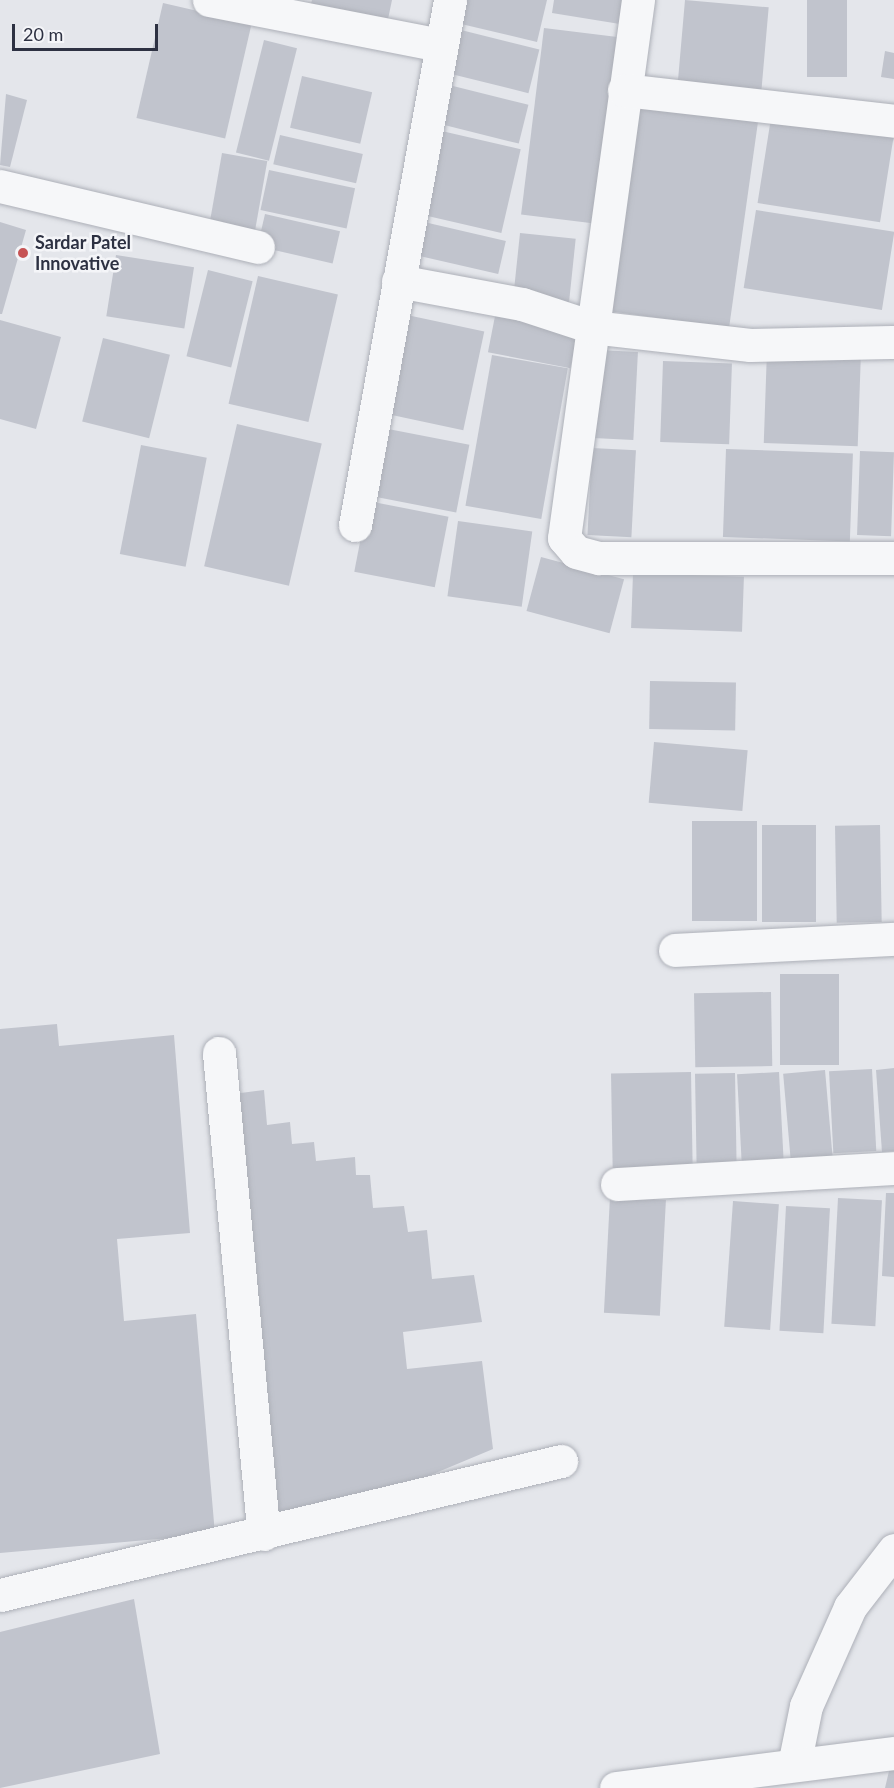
<!DOCTYPE html>
<html>
<head>
<meta charset="utf-8">
<style>
	body { margin:0 }
	#map { position:relative; width:894px; height:1788px; overflow:hidden; background:#e4e6eb; font-family:Lato,sans-serif }
	div>[style] { position:absolute }
	.building>* { inset:0; background:#c1c4cd; transform-origin:0 0 }
	.roads { filter:drop-shadow(0 0 2px #adb0b8) drop-shadow(0 0 2px #adb0b8) }
	.street>* { height:33px; margin:-16.5px; padding:0 16.5px; transform-origin:16.5px; border-radius:16.5px; background:#f6f7f9 }
	.dots>* { width:16px; height:16px; translate:-50% -50%; box-sizing:border-box; border:3px solid #f4f5f8; border-radius:50% }
	span { translate:-50% -50%; white-space:nowrap; text-align:center; line-height:1.15; -webkit-text-stroke:5px #f4f5f8; paint-order:stroke }
	.poi-label { font-size:18px; color:#2d3142; font-weight:700 }
	.left { translate:0 -50%; text-align:left }
	.scale { position:absolute; left:12px; top:24px; width:146px; height:27px; box-sizing:border-box; border:3px solid #2d3142; border-top:0; padding-left:8px; font-size:18px; line-height:21px; white-space:nowrap; color:#2d3142; -webkit-text-stroke:4px #f4f5f8; paint-order:stroke }
</style>
</head>
<body>
<div id="map">
	<div class="building">
		<i style="clip-path:polygon(312px 0,392px 0,387px 24px,310px 7px)"></i>
		<i style="clip-path:polygon(462px 0,547px 0,537px 42px,457px 23px)"></i>
		<i style="clip-path:polygon(554px 0,630px 0,626px 25px,552px 13px)"></i>
		<i style="left:685px;top:0;width:84px;height:90px;rotate:5deg"></i>
		<i style="left:807px;top:0;width:40px;height:77px"></i>
		<i style="left:163px;top:3px;width:91px;height:118px;rotate:13deg"></i>
		<i style="left:453px;top:28px;width:89px;height:45px;rotate:14deg"></i>
		<i style="left:544px;top:28px;width:80px;height:188px;rotate:7deg"></i>
		<i style="left:264px;top:40px;width:34px;height:116px;rotate:14deg"></i>
		<i style="clip-path:polygon(885px 51px,894px 53px,894px 79px,881px 77px)"></i>
		<i style="left:302px;top:76px;width:72px;height:53px;rotate:13deg"></i>
		<i style="left:445px;top:84px;width:86px;height:40px;rotate:14deg"></i>
		<i style="clip-path:polygon(6px 94px,27px 100px,10px 167px,0 165px)"></i>
		<i style="left:638px;top:99px;width:122px;height:214px;rotate:8deg"></i>
		<i style="left:771px;top:118px;width:124px;height:86px;rotate:9deg"></i>
		<i style="left:433px;top:129px;width:90px;height:86px;rotate:13deg"></i>
		<i style="left:280px;top:135px;width:85px;height:30px;rotate:13deg"></i>
		<i style="left:222px;top:153px;width:46px;height:83px;rotate:10deg"></i>
		<i style="left:269px;top:170px;width:88px;height:41px;rotate:12deg"></i>
		<i style="left:756px;top:210px;width:140px;height:79px;rotate:9deg"></i>
		<i style="left:265px;top:214px;width:77px;height:33px;rotate:13deg"></i>
		<i style="clip-path:polygon(0 222px,26px 230px,2px 314px,0 314px)"></i>
		<i style="left:424px;top:222px;width:84px;height:34px;rotate:13deg"></i>
		<i style="left:520px;top:233px;width:56px;height:65px;rotate:6deg"></i>
		<i style="left:116px;top:255px;width:79px;height:62px;rotate:9deg"></i>
		<i style="left:208px;top:270px;width:46px;height:89px;rotate:14deg"></i>
		<i style="left:258px;top:276px;width:82px;height:131px;rotate:13deg"></i>
		<i style="left:407px;top:315px;width:79px;height:101px;rotate:12deg"></i>
		<i style="left:495px;top:316px;width:84px;height:37px;rotate:11deg"></i>
		<i style="clip-path:polygon(0 320px,61px 337px,36px 429px,0 419px)"></i>
		<i style="left:103px;top:338px;width:69px;height:86px;rotate:14deg"></i>
		<i style="left:598px;top:350px;width:40px;height:88px;rotate:3deg"></i>
		<i style="left:767px;top:350px;width:94px;height:93px;rotate:2deg"></i>
		<i style="left:492px;top:355px;width:77px;height:153px;rotate:10deg"></i>
		<i style="left:663px;top:361px;width:69px;height:81px;rotate:2deg"></i>
		<i style="left:237px;top:424px;width:87px;height:146px;rotate:13deg"></i>
		<i style="left:383px;top:428px;width:88px;height:69px;rotate:11deg"></i>
		<i style="left:141px;top:445px;width:67px;height:111px;rotate:11deg"></i>
		<i style="left:592px;top:448px;width:44px;height:87px;rotate:3deg"></i>
		<i style="left:726px;top:449px;width:127px;height:88px;rotate:2deg"></i>
		<i style="left:860px;top:451px;width:34px;height:84px;rotate:2deg"></i>
		<i style="left:368px;top:501px;width:82px;height:72px;rotate:11deg"></i>
		<i style="left:458px;top:521px;width:75px;height:76px;rotate:8deg"></i>
		<i style="left:541px;top:557px;width:86px;height:56px;rotate:15deg"></i>
		<i style="left:633px;top:573px;width:111px;height:55px;rotate:2deg"></i>
		<i style="left:650px;top:681px;width:86px;height:48px;rotate:1deg"></i>
		<i style="left:654px;top:742px;width:94px;height:61px;rotate:5deg"></i>
		<i style="left:692px;top:821px;width:65px;height:100px"></i>
		<i style="left:762px;top:825px;width:54px;height:97px"></i>
		<i style="left:880px;top:825px;width:97px;height:45px;rotate:89deg"></i>
		<i style="left:780px;top:974px;width:59px;height:91px"></i>
		<i style="left:771px;top:992px;width:74px;height:77px;rotate:89deg"></i>
		<i style="clip-path:polygon(57px 1024px,59px 1046px,174px 1035px,190px 1233px,117px 1239px,124px 1321px,196px 1314px,215px 1534px,0 1553px,0 1029px)"></i>
		<i style="clip-path:polygon(894px 1068px,894px 1151px,882px 1152px,876px 1070px)"></i>
		<i style="left:872px;top:1069px;width:82px;height:43px;rotate:87deg"></i>
		<i style="left:825px;top:1070px;width:88px;height:42px;rotate:85deg"></i>
		<i style="left:691px;top:1072px;width:98px;height:80px;rotate:89deg"></i>
		<i style="left:779px;top:1072px;width:91px;height:42px;rotate:87deg"></i>
		<i style="left:735px;top:1073px;width:89px;height:40px;rotate:89deg"></i>
		<i style="clip-path:polygon(264px 1090px,267px 1125px,290px 1122px,292px 1144px,314px 1142px,316px 1161px,355px 1157px,356px 1175px,370px 1175px,373px 1208px,404px 1206px,408px 1232px,427px 1230px,432px 1279px,474px 1275px,482px 1322px,403px 1332px,407px 1369px,482px 1361px,493px 1449px,395px 1490px,277px 1513px,233px 1094px)"></i>
		<i style="clip-path:polygon(886px 1193px,894px 1193px,894px 1277px,882px 1276px)"></i>
		<i style="left:610px;top:1197px;width:56px;height:116px;rotate:3deg"></i>
		<i style="left:838px;top:1198px;width:44px;height:126px;rotate:3deg"></i>
		<i style="left:733px;top:1201px;width:46px;height:126px;rotate:4deg"></i>
		<i style="left:786px;top:1206px;width:44px;height:125px;rotate:3deg"></i>
		<i style="clip-path:polygon(134px 1599px,160px 1754px,0 1788px,0 1632px)"></i>
		<i style="clip-path:polygon(889px 1771px,894px 1771px,894px 1788px,885px 1788px)"></i>
	</div>
	<div class="roads">
		<div class="street">
			<i style="left:209px;top:0;width:236px;rotate:11deg"></i>
			<i style="left:638px;top:0;width:543px;rotate:97.83deg"></i>
			<i style="left:564px;top:538px;width:18px;rotate:49deg"></i>
			<i style="left:576px;top:552px;width:24px;rotate:15deg"></i>
			<i style="left:599px;top:558px;width:295px"></i>
			<i style="left:624px;top:90px;width:272px;rotate:6.5deg"></i>
			<i style="left:0;top:186px;width:265px;rotate:13.3deg"></i>
			<i style="left:398px;top:281px;width:126px;rotate:10.5deg"></i>
			<i style="left:522px;top:304px;width:74px;rotate:18.2deg"></i>
			<i style="left:592px;top:327px;width:159px;rotate:6.5deg"></i>
			<i style="left:750px;top:345px;width:144px;rotate:-1.2deg"></i>
			<i style="left:355px;top:525px;width:534px;rotate:-79.74deg"></i>
			<i style="left:675px;top:950px;width:219px;rotate:-2.9deg"></i>
			<i style="left:219px;top:1053px;width:483px;rotate:84.7deg"></i>
			<i style="left:617px;top:1184px;width:277px;rotate:-3.3deg"></i>
			<i style="left:0;top:1595px;width:577px;rotate:-13.43deg"></i>
			<i style="left:794px;top:1765px;width:60px;rotate:-78.5deg"></i>
			<i style="left:806px;top:1706px;width:108px;rotate:-66deg"></i>
			<i style="left:850px;top:1607px;width:72px;rotate:-52.3deg"></i>
			<i style="left:616px;top:1788px;width:280px;rotate:-7.2deg"></i>
		</div>
	</div>
	<div class="dots">
		<i style="left:23px;top:253px;background:#c65354"></i>
	</div>
	<div class="poi-label">
		<span class="left" style="left:35px;top:253px">Sardar Patel<br>Innovative</span>
	</div>
	<div class="scale">20 m</div>
</div>
</body>
</html>
